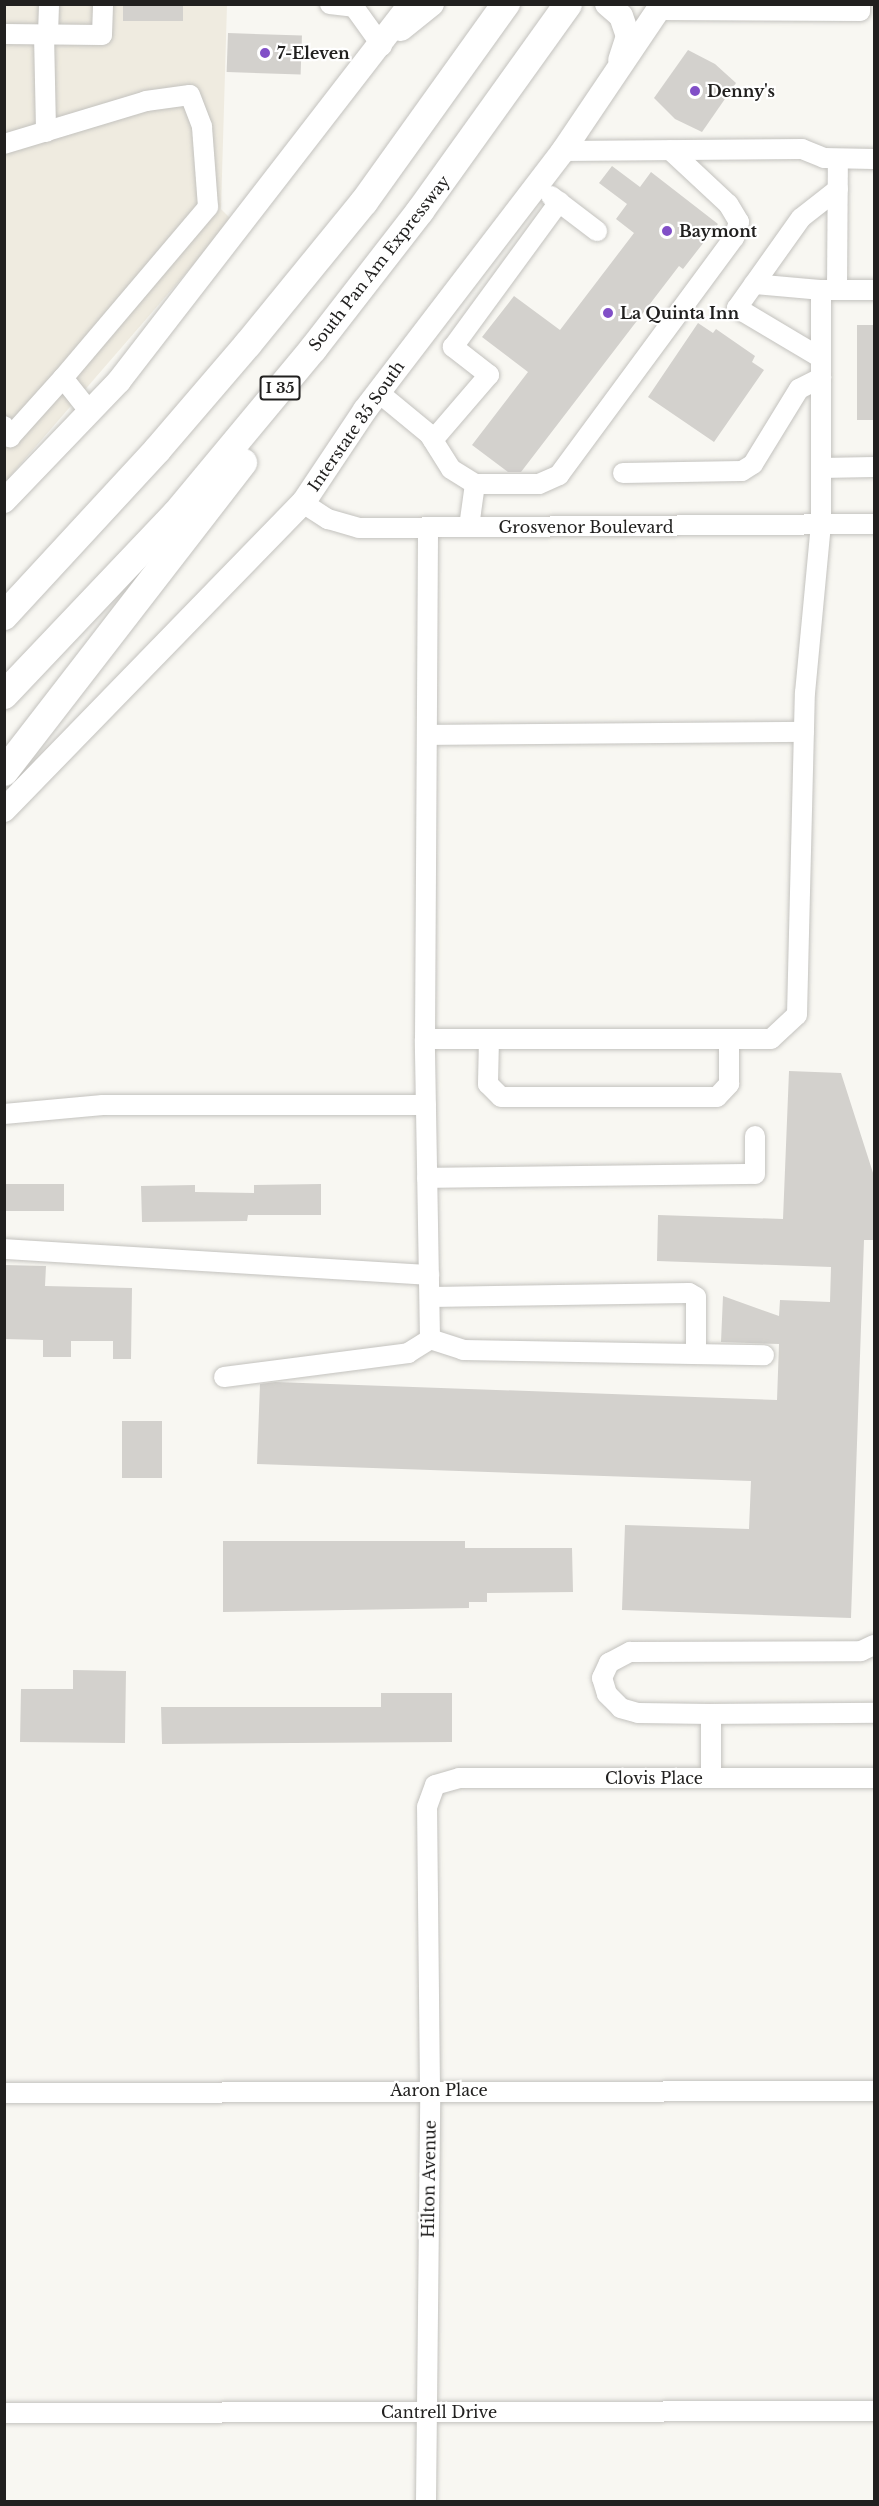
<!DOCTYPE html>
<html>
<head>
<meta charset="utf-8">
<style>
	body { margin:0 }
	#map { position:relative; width:879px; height:2506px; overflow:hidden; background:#f8f7f2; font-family:"Libre Baskerville",serif }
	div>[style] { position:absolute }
	.built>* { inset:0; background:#efebe0 }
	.building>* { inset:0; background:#d3d1cd; transform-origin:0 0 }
	.roads { filter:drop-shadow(0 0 2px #c3c2be) drop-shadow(0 0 2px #c3c2be) }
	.minor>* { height:20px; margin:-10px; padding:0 10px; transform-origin:10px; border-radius:10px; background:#fff }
	.major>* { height:24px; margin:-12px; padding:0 12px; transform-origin:12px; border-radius:12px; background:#fff }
	.highway>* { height:28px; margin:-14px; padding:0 14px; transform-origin:14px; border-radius:14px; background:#fff }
	.dots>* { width:16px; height:16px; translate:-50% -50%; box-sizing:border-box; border:3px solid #fff; border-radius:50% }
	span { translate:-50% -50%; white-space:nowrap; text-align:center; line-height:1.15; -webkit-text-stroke:4.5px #fff; paint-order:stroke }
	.shield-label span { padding:2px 4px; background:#fff; border:2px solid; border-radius:4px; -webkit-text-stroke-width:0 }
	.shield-label { font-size:15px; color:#21201f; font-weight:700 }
	.poi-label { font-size:16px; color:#21201f; font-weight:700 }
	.left { translate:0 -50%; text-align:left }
	.street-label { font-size:16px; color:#21201f }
	.frame { position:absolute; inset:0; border:6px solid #21201f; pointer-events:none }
</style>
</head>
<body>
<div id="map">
	<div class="built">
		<i style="clip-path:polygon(5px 5px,227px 5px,221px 209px,232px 220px,5px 482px)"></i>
	</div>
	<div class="building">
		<i style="left:123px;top:4px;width:60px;height:17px"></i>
		<i style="left:228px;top:33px;width:74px;height:39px;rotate:2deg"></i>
		<i style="clip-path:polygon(688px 50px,715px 64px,736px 83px,702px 132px,675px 119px,654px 98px)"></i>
		<i style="clip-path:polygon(612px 166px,640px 187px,651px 172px,718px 224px,683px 269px,679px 266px,521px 472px,508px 472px,472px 445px,528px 372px,482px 337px,514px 296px,560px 330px,634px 233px,616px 219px,627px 204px,599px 183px)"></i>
		<i style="clip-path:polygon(698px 323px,713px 333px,716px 329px,755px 356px,752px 362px,764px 370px,714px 442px,648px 397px)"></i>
		<i style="left:857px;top:325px;width:17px;height:95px"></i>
		<i style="clip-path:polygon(789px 1071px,841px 1073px,874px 1176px,874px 1240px,864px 1240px,851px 1618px,622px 1610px,625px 1525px,749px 1529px,751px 1481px,257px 1464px,260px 1384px,275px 1382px,777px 1400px,779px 1344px,721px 1342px,723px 1296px,779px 1316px,780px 1300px,830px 1302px,831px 1267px,657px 1261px,658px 1215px,783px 1219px)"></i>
		<i style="left:64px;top:1184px;width:27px;height:60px;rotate:90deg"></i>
		<i style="clip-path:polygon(321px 1184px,321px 1215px,248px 1215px,247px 1221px,142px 1222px,141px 1186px,195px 1185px,195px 1192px,254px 1193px,254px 1185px)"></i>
		<i style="clip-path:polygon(4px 1265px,46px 1266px,45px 1286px,132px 1288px,131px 1359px,113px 1359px,113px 1341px,71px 1341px,71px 1357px,43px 1357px,43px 1340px,4px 1339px)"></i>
		<i style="left:122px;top:1421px;width:40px;height:57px"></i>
		<i style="clip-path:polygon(223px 1541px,465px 1541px,465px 1548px,572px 1548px,573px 1592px,487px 1593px,487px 1602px,469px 1602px,469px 1608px,223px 1612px)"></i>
		<i style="clip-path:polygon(73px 1670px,126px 1671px,125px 1743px,20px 1742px,21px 1689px,73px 1689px)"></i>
		<i style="clip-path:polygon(381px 1693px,452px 1693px,452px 1742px,162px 1744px,161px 1707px,381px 1707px)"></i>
	</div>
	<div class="roads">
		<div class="minor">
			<i style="left:330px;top:4px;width:24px;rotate:7deg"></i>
			<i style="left:354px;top:7px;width:48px;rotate:54.3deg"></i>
			<i style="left:658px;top:10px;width:202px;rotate:0.3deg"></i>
			<i style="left:860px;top:11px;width:7px;rotate:-90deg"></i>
			<i style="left:4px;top:34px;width:98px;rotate:0.6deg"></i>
			<i style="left:102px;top:35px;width:31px;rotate:-88deg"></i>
			<i style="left:44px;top:34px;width:98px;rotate:88.8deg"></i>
			<i style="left:48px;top:34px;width:30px;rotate:-88deg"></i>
			<i style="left:4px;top:144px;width:148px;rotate:-16.8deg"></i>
			<i style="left:146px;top:101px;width:44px;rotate:-7.8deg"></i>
			<i style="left:190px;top:95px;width:34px;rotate:69deg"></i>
			<i style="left:202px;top:127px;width:80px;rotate:85.7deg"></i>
			<i style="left:208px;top:207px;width:224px;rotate:130.3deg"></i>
			<i style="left:563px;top:151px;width:239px;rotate:-0.5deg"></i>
			<i style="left:802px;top:149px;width:24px;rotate:22deg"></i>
			<i style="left:824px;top:158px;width:50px;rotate:1.1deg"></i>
			<i style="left:551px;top:196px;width:58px;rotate:37.3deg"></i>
			<i style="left:754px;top:284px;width:67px;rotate:5.1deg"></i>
			<i style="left:837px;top:290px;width:131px;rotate:-89.6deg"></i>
			<i style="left:821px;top:358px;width:98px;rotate:-149.2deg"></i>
			<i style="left:737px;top:308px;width:110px;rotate:-54.6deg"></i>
			<i style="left:801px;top:218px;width:47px;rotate:-38.1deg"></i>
			<i style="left:378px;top:392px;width:66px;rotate:39.5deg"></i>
			<i style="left:429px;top:434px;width:41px;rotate:57.8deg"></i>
			<i style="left:451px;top:469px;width:28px;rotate:32deg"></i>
			<i style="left:4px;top:426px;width:13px;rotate:61deg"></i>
			<i style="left:10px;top:437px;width:79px;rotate:-48.1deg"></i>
			<i style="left:63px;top:378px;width:43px;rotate:51.5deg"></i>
			<i style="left:433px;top:440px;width:86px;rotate:-49.3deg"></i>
			<i style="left:489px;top:375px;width:46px;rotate:-142.1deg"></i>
			<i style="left:453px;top:347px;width:180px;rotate:-53.8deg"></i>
			<i style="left:821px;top:468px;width:53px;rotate:-1.1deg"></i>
			<i style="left:623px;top:473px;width:119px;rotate:-1deg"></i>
			<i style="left:742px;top:471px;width:13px;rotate:-32deg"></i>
			<i style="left:753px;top:464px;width:88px;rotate:-58.5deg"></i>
			<i style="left:799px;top:389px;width:25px;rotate:-27deg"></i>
			<i style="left:303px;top:503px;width:30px;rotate:33deg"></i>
			<i style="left:328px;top:519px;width:32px;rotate:16deg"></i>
			<i style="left:359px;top:528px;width:515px;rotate:-0.45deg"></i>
			<i style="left:469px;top:527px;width:43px;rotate:-82.1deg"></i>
			<i style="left:475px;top:484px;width:64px"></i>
			<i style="left:539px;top:484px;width:22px;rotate:-24deg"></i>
			<i style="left:559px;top:475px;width:295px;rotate:-53.6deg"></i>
			<i style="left:734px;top:238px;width:17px;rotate:-73deg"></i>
			<i style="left:739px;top:222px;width:21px;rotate:-121deg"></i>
			<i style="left:728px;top:204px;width:79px;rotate:-137deg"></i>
			<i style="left:429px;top:735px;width:375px;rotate:-0.5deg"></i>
			<i style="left:425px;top:1039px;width:346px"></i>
			<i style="left:771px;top:1039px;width:35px;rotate:-43deg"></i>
			<i style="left:797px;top:1015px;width:322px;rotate:-88.6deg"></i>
			<i style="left:805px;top:693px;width:169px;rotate:-84.6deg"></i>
			<i style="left:821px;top:525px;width:235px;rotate:-90deg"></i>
			<i style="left:821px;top:290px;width:53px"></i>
			<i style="left:489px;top:1039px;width:45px;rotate:91.3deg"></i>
			<i style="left:488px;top:1084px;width:18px;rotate:45deg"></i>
			<i style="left:501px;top:1097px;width:216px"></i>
			<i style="left:717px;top:1097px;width:18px;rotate:-47deg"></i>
			<i style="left:729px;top:1084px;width:45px;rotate:-90deg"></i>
			<i style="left:4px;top:1114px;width:99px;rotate:-5.2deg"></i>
			<i style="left:103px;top:1105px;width:323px"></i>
			<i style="left:427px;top:1178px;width:328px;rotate:-0.7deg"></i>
			<i style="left:755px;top:1174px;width:38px;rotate:-90deg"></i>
			<i style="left:4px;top:1249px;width:426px;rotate:3.5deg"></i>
			<i style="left:430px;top:1297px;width:259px;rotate:-0.9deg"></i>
			<i style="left:689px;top:1293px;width:8px;rotate:30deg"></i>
			<i style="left:696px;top:1297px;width:56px;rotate:90deg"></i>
			<i style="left:430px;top:1339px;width:35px;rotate:18deg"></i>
			<i style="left:463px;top:1350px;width:301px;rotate:1deg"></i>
			<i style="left:224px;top:1377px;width:186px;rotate:-7.4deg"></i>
			<i style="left:408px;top:1353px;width:26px;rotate:-32deg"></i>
			<i style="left:430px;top:1339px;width:300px;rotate:-91deg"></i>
			<i style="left:425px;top:1039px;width:511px;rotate:-89.66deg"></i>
			<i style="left:711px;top:1714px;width:73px;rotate:-179.2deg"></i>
			<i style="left:638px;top:1713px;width:18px;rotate:-164deg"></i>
			<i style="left:621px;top:1708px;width:20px;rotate:-135deg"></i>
			<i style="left:607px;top:1694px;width:17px;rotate:-107deg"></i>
			<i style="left:602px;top:1678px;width:17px;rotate:-65deg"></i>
			<i style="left:609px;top:1663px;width:24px;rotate:-28deg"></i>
			<i style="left:630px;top:1652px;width:231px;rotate:-0.2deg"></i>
			<i style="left:861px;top:1651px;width:14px;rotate:-25deg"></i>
			<i style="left:711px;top:1778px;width:64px;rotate:-90deg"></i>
			<i style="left:711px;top:1714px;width:163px;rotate:-0.4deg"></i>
			<i style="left:4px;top:2093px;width:870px;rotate:-0.13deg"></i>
			<i style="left:4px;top:2413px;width:870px;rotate:-0.13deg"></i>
			<i style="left:426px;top:2502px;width:412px;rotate:-89.4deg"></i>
			<i style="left:430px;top:2090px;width:283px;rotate:-90.6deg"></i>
			<i style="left:427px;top:1807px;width:23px;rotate:-70deg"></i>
			<i style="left:435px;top:1785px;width:25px;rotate:-16deg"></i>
			<i style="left:459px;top:1778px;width:415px"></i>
		</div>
		<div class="major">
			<i style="left:607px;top:4px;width:18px;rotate:41deg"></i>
			<i style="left:621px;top:16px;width:21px;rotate:71deg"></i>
			<i style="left:628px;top:36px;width:25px;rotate:108deg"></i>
			<i style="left:401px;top:29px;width:40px;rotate:-39deg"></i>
			<i style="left:4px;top:501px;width:166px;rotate:-46.2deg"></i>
			<i style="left:119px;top:381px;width:476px;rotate:-52.3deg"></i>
			<i style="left:4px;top:810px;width:429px;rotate:-45.8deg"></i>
			<i style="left:303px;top:503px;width:112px;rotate:-56.3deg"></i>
			<i style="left:365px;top:410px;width:326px;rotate:-52.6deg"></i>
			<i style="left:563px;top:151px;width:177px;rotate:-56deg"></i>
		</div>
		<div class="highway">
			<i style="left:4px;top:616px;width:227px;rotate:-47.3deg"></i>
			<i style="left:158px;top:449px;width:138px;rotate:-49.4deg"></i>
			<i style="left:248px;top:344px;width:183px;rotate:-50.8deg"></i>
			<i style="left:364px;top:202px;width:244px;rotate:-54.4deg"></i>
			<i style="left:4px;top:695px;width:250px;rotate:-46.5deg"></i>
			<i style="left:176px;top:514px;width:214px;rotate:-50.3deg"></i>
			<i style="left:313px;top:349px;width:175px;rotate:-52.2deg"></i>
			<i style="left:420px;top:211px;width:254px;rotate:-54.4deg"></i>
			<i style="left:4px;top:772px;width:391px;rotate:-52.3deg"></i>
		</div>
	</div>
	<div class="dots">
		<i style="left:265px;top:53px;background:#814fc7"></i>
		<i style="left:695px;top:91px;background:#814fc7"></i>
		<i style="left:667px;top:231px;background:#814fc7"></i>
		<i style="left:608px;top:313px;background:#814fc7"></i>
	</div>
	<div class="shield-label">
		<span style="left:280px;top:388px">I 35</span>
	</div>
	<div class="poi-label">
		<span class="left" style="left:277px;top:53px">7-Eleven</span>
		<span class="left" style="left:707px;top:91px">Denny's</span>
		<span class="left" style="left:679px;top:231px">Baymont</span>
		<span class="left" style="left:620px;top:313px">La Quinta Inn</span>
	</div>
	<div class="street-label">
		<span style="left:379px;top:263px;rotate:-52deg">South Pan Am Expressway</span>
		<span style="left:356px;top:426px;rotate:-55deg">Interstate 35 South</span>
		<span style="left:586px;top:527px">Grosvenor Boulevard</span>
		<span style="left:654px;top:1778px">Clovis Place</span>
		<span style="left:439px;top:2090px">Aaron Place</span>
		<span style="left:429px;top:2179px;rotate:-89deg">Hilton Avenue</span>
		<span style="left:439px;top:2412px">Cantrell Drive</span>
	</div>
	<div class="frame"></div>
</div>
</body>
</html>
